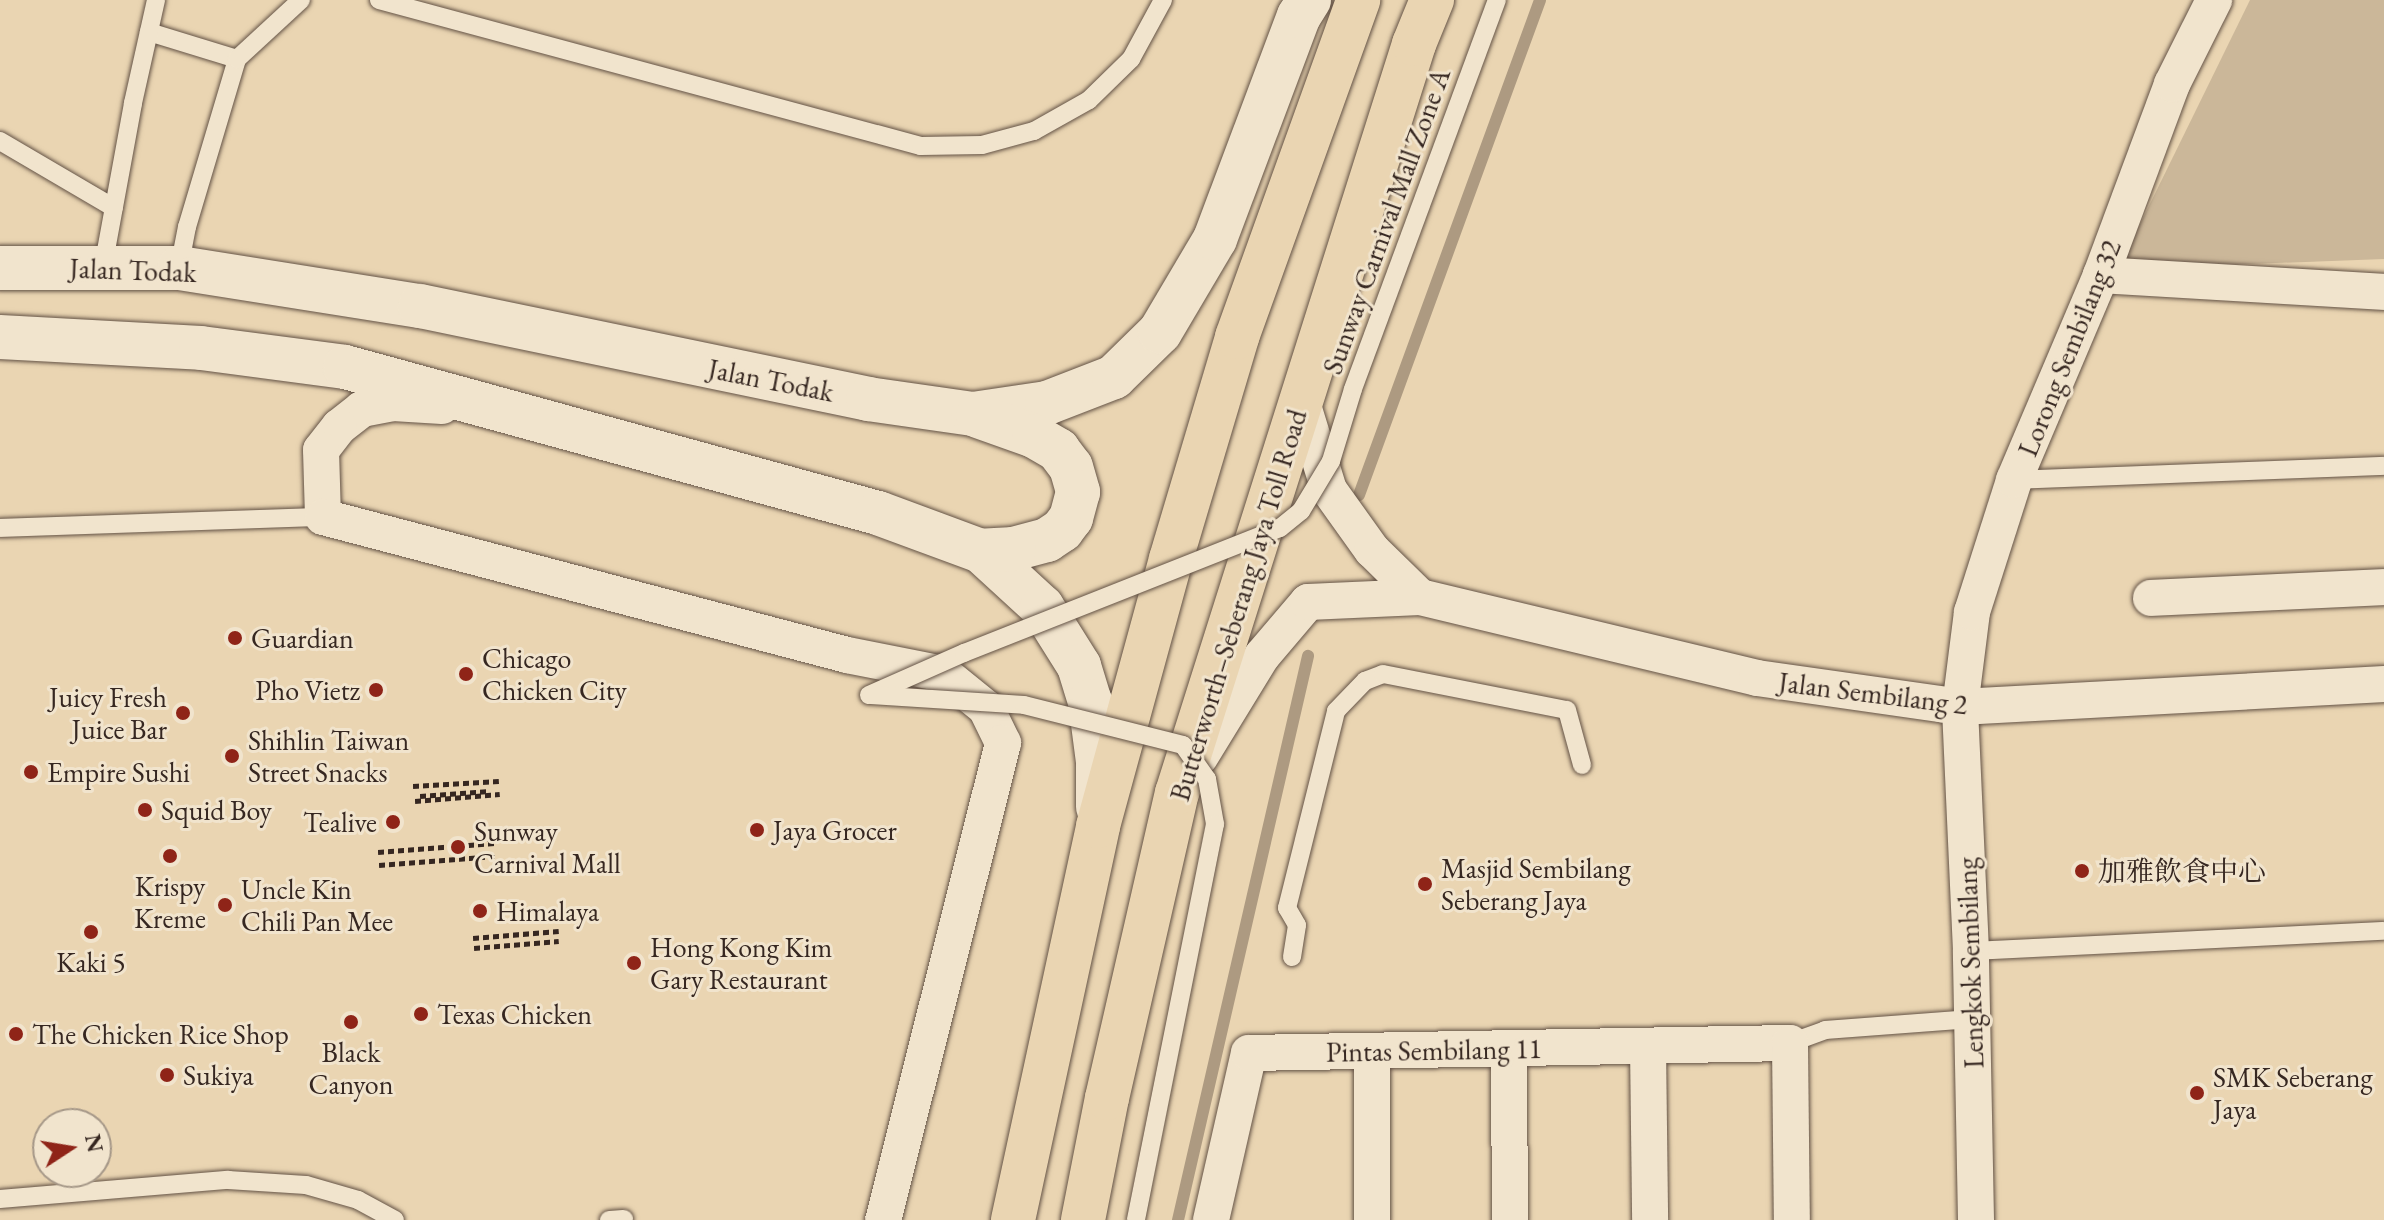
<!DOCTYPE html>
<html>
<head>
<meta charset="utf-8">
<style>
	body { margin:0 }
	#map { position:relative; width:2384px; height:1220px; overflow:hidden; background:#ead5b2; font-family:"EB Garamond","Noto Serif SC",serif }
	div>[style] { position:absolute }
	.green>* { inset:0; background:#cbb799 }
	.stream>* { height:12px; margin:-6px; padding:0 6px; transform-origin:6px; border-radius:6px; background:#ad9a81 }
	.path>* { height:5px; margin-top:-2.5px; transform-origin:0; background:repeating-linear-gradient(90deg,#362721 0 6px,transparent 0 10px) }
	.roads { filter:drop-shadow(0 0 2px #635245) drop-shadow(0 0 2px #635245) }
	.service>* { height:18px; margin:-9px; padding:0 9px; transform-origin:9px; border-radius:9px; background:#f1e4cd }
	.minor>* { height:36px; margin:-18px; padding:0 18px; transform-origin:18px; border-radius:18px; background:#f1e4cd }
	.secondary>* { height:44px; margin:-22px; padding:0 22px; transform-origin:22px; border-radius:22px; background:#f1e4cd }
	.motorway>* { height:44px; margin:-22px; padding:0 22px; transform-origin:22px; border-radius:22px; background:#ead5b2 }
	.bridges { filter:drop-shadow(0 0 2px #635245) drop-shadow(0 0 2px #635245) }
	.service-bridge>* { height:18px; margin:-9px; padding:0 9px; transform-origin:9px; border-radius:9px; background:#f1e4cd }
	.dots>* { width:22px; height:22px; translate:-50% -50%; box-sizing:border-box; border:4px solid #f1e4cd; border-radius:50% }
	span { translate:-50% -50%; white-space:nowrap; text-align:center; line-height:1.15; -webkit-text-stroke:6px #f1e4cd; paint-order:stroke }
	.street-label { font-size:28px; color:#362721 }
	.poi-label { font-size:28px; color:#362721 }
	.left { translate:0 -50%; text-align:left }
	.right { translate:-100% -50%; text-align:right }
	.north { position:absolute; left:32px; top:1108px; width:80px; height:80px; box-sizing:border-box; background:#f1e4cd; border:2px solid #a69888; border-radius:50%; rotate:78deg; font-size:22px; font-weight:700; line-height:32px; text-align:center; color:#362721 }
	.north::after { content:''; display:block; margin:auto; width:28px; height:36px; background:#8f2418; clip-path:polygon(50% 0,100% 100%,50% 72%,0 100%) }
</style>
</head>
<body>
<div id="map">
	<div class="green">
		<i style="clip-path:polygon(2250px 0,2384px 0,2384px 259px,2118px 269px)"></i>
	</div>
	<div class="stream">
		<i style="left:1359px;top:495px;width:527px;rotate:-69.91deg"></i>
		<i style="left:1178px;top:1220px;width:579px;rotate:-77.02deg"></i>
	</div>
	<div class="path">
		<i style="left:413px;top:786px;width:86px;rotate:-3.3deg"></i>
		<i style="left:420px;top:796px;width:70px;rotate:-4.1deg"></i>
		<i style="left:415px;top:801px;width:85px;rotate:-4.7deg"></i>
		<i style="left:378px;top:852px;width:117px;rotate:-4.4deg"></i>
		<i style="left:379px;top:865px;width:117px;rotate:-4.4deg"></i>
		<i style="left:473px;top:938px;width:86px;rotate:-4.7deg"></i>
		<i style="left:474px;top:948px;width:85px;rotate:-4.7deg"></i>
	</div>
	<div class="roads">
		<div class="service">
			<i style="left:379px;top:0;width:561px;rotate:15.08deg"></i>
			<i style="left:921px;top:146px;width:61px;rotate:-0.9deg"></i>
			<i style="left:982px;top:145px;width:54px;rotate:-15.1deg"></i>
			<i style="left:1034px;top:131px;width:63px;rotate:-29.4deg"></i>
			<i style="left:1089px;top:100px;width:59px;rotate:-44.3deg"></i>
			<i style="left:1131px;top:59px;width:67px;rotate:-61.5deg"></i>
			<i style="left:149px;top:32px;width:92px;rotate:17.1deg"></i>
			<i style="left:0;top:141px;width:132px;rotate:30.4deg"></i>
			<i style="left:103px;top:267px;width:167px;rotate:-79.6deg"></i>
			<i style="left:133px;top:103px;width:106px;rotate:-77.4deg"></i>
			<i style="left:179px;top:268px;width:42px;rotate:-79deg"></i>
			<i style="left:187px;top:227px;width:175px;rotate:-73.4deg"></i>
			<i style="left:237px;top:59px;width:87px;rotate:-42.7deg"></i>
			<i style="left:2014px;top:480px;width:370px;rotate:-2.2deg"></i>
			<i style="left:0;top:528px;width:323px;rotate:-2deg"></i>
			<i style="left:1971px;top:951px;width:413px;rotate:-2.8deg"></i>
			<i style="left:1292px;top:957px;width:32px;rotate:-81deg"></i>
			<i style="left:1297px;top:925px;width:20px;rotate:-120deg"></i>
			<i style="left:1287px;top:908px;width:203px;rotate:-76deg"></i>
			<i style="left:1336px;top:711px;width:42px;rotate:-46deg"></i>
			<i style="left:1365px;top:681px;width:19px;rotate:-21deg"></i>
			<i style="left:1383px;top:674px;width:187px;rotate:11.1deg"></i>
			<i style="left:1567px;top:710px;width:57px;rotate:74.7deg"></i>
			<i style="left:1790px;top:1043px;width:37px;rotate:-20deg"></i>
			<i style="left:1825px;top:1030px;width:147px;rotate:-4.3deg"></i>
			<i style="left:0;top:1199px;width:229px;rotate:-4.8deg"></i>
			<i style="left:228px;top:1180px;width:78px;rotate:3.7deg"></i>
			<i style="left:306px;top:1185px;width:54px;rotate:16.1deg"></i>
			<i style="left:358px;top:1200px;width:42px;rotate:28.4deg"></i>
			<i style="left:609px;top:1220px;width:15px;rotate:-4deg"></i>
		</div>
		<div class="minor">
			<i style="left:2101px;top:275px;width:284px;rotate:3.4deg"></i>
			<i style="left:1301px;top:399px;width:95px;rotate:72.9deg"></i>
			<i style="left:1329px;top:490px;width:74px;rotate:54.4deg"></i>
			<i style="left:1372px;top:550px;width:67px;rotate:44.4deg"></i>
			<i style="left:442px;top:406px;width:49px;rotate:-176.5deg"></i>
			<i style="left:393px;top:403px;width:32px;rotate:169deg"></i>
			<i style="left:362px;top:409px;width:29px;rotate:142deg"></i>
			<i style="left:339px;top:427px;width:29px;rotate:128deg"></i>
			<i style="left:321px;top:450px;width:67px;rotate:88.3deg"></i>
			<i style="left:323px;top:517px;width:542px;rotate:14.75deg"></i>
			<i style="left:847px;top:655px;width:99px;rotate:11.1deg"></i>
			<i style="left:944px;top:674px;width:54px;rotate:39deg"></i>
			<i style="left:986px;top:708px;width:39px;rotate:64deg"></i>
			<i style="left:1003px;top:743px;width:492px;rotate:104.1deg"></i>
			<i style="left:2151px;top:598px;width:233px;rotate:-2.7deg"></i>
			<i style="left:1200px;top:757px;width:119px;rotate:-58.5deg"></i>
			<i style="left:1262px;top:656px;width:71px;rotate:-49.6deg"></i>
			<i style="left:1308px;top:602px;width:112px;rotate:-2.6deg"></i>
			<i style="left:1420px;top:597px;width:347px;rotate:13.5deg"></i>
			<i style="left:1757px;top:678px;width:205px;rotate:8.1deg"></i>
			<i style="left:1960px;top:707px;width:425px;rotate:-3.1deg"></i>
			<i style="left:1648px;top:1046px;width:174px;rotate:89.3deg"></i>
			<i style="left:1509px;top:1048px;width:172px;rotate:89.7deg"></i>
			<i style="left:1372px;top:1051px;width:169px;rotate:90deg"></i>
			<i style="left:1211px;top:1220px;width:171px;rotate:-77.2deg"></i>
			<i style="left:1249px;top:1053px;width:541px;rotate:-1.06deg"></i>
			<i style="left:1790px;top:1043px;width:177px;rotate:89.4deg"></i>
			<i style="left:1976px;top:1220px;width:269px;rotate:-91.1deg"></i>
			<i style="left:1971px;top:951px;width:244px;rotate:-92.6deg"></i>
			<i style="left:1960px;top:707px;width:96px;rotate:-82.8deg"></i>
			<i style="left:1972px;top:612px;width:139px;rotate:-72.3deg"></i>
			<i style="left:2014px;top:480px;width:223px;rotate:-67deg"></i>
			<i style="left:2101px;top:275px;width:204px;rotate:-69.6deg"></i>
			<i style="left:2172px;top:84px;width:94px;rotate:-63.4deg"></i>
		</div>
		<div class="secondary">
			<i style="left:0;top:268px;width:179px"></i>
			<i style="left:179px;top:268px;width:244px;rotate:9deg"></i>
			<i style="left:420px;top:306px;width:458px;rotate:11.7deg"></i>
			<i style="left:868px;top:399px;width:106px;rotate:8.1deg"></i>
			<i style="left:973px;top:414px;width:75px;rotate:-8.5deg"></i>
			<i style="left:1047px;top:403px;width:72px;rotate:-21.2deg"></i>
			<i style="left:1114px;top:377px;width:64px;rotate:-44.4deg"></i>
			<i style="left:1160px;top:332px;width:108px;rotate:-59.4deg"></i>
			<i style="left:1215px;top:239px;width:238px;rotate:-69.4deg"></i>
			<i style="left:1299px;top:16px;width:19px;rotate:-58deg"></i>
			<i style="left:0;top:337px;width:201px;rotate:3.1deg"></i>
			<i style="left:201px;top:348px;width:145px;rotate:7.5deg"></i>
			<i style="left:345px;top:367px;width:553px;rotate:15.32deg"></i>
			<i style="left:878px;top:513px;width:110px;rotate:20.3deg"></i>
			<i style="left:981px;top:551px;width:83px;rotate:42.6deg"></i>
			<i style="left:1042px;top:607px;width:70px;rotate:57.9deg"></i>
			<i style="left:1079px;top:666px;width:37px;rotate:73deg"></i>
			<i style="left:1090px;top:701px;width:62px;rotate:82.5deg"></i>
			<i style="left:1098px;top:762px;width:45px;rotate:90deg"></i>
			<i style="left:978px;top:416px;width:59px;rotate:19.7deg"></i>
			<i style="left:1034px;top:436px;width:28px;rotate:30deg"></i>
			<i style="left:1058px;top:450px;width:21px;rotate:53deg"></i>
			<i style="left:1071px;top:467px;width:26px;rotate:74deg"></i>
			<i style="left:1078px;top:492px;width:27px;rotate:105deg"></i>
			<i style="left:1071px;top:518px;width:15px;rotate:127deg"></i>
			<i style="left:1062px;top:530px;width:18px;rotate:146deg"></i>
			<i style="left:1047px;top:540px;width:34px;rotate:165deg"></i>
			<i style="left:1014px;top:549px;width:33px;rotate:177deg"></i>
		</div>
		<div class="motorway">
			<i style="left:1013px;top:1220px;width:403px;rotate:-77.8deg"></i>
			<i style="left:1098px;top:826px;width:277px;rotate:-74.7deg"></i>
			<i style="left:1171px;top:559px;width:232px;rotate:-73.4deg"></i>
			<i style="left:1237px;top:337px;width:358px;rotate:-70.2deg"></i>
			<i style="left:1083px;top:1220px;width:124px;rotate:-78.9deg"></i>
			<i style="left:1107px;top:1098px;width:313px;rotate:-77.1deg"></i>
			<i style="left:1177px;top:793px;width:786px;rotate:-72.44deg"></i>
			<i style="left:1414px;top:44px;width:48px;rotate:-67.8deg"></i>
		</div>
	</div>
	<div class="bridges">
		<div class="service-bridge">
			<i style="left:869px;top:695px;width:104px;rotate:-23.9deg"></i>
			<i style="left:964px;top:653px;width:340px;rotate:-21.6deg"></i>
			<i style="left:1280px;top:528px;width:27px;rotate:-39deg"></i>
			<i style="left:1301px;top:511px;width:58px;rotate:-59deg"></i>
			<i style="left:1331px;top:461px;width:75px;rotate:-73deg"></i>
			<i style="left:1353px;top:389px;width:415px;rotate:-69.7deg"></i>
			<i style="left:871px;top:695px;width:153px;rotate:3.7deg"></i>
			<i style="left:1024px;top:705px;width:164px;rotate:14.1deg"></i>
			<i style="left:1183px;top:745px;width:42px;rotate:54.8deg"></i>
			<i style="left:1207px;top:779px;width:46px;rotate:79.9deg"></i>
			<i style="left:1215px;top:824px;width:404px;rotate:101.3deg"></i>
		</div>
	</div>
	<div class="dots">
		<i style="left:235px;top:638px;background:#8f2418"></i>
		<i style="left:466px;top:674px;background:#8f2418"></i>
		<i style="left:376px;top:690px;background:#8f2418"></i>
		<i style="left:183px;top:713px;background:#8f2418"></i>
		<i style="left:232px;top:756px;background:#8f2418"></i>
		<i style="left:31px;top:772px;background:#8f2418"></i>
		<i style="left:145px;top:810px;background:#8f2418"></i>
		<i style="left:393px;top:822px;background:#8f2418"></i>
		<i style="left:757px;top:830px;background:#8f2418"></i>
		<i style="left:458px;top:847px;background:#8f2418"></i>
		<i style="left:170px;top:856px;background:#8f2418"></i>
		<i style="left:2082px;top:871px;background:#8f2418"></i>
		<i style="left:1425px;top:884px;background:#8f2418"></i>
		<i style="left:225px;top:905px;background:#8f2418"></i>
		<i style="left:480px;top:911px;background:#8f2418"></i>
		<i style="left:91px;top:932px;background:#8f2418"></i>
		<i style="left:634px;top:963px;background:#8f2418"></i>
		<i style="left:421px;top:1014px;background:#8f2418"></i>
		<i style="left:351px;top:1022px;background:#8f2418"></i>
		<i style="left:16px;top:1034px;background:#8f2418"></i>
		<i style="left:167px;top:1075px;background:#8f2418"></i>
		<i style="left:2197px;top:1093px;background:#8f2418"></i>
	</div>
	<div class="street-label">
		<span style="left:1386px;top:221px;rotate:-70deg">Sunway Carnival Mall Zone A</span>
		<span style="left:133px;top:270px;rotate:2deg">Jalan Todak</span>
		<span style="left:2069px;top:348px;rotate:-68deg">Lorong Sembilang 32</span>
		<span style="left:771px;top:380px;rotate:11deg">Jalan Todak</span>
		<span style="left:1238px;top:605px;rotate:-73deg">Butterworth–Seberang Jaya Toll Road</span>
		<span style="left:1873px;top:693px;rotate:7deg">Jalan Sembilang 2</span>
		<span style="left:1970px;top:963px;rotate:-92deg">Lengkok Sembilang</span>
		<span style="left:1434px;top:1050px;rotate:-1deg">Pintas Sembilang 11</span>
	</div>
	<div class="poi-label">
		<span class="left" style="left:251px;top:638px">Guardian</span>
		<span class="left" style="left:482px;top:674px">Chicago<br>Chicken City</span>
		<span class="right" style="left:360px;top:690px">Pho Vietz</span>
		<span class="right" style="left:167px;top:713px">Juicy Fresh<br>Juice Bar</span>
		<span class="left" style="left:248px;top:756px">Shihlin Taiwan<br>Street Snacks</span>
		<span class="left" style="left:47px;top:772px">Empire Sushi</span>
		<span class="left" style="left:161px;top:810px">Squid Boy</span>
		<span class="right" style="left:377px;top:822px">Tealive</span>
		<span class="left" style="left:773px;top:830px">Jaya Grocer</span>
		<span class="left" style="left:474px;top:847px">Sunway<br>Carnival Mall</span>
		<span class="left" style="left:1441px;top:884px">Masjid Sembilang<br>Seberang Jaya</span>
		<span class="left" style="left:2098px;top:871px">加雅飲食中心</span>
		<span style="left:170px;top:902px">Krispy<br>Kreme</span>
		<span class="left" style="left:241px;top:905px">Uncle Kin<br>Chili Pan Mee</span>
		<span class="left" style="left:496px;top:911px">Himalaya</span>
		<span class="left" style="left:650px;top:963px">Hong Kong Kim<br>Gary Restaurant</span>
		<span style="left:91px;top:962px">Kaki 5</span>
		<span class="left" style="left:437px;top:1014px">Texas Chicken</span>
		<span class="left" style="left:32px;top:1034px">The Chicken Rice Shop</span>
		<span style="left:351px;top:1068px">Black<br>Canyon</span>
		<span class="left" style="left:183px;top:1075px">Sukiya</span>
		<span class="left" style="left:2213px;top:1093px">SMK Seberang<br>Jaya</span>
	</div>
	<div class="north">N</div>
</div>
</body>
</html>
